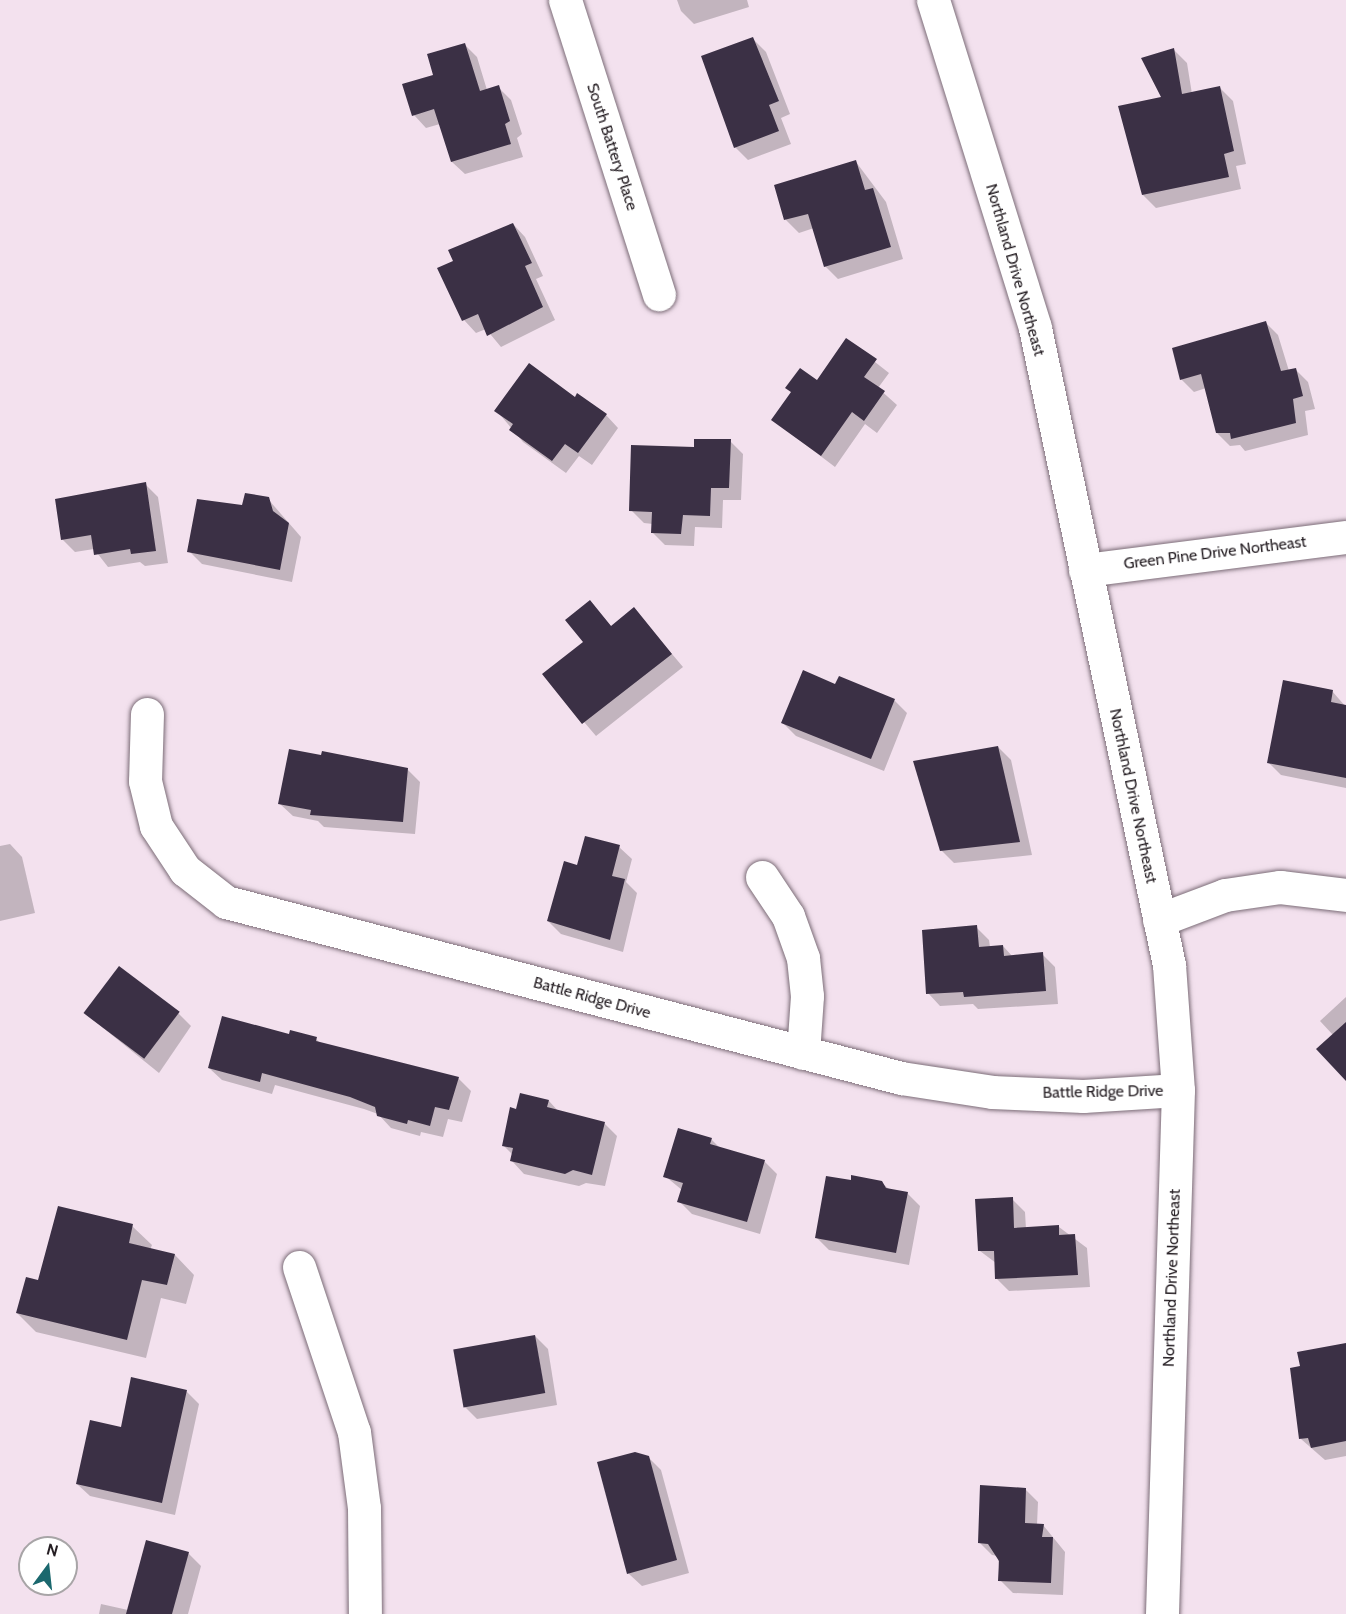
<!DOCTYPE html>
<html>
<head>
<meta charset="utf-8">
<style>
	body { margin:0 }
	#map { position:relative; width:1346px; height:1614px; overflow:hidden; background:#f3e1ee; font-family:Cabin,sans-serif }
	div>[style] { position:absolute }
	.shadow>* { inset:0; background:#0003 }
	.building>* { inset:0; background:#3b3045; transform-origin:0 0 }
	.roads { filter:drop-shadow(0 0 2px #7c6d78) drop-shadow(0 0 2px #7c6d78) }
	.minor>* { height:33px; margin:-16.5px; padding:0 16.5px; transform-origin:16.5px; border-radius:16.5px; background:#fff }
	.tertiary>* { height:33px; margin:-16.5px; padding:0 16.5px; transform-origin:16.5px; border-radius:16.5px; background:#fff }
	span { translate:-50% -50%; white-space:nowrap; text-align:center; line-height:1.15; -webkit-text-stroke:6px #fff; paint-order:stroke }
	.street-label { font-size:16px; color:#251e23 }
	.north { position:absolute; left:18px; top:1536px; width:60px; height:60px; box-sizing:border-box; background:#fff; border:2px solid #a8a5a7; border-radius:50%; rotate:15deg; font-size:16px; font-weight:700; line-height:24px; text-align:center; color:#251e23 }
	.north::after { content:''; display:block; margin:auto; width:21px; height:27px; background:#1b686e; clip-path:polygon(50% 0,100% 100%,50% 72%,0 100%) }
</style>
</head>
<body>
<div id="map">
	<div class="shadow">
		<i style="clip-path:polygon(677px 0,747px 0,749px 7px,694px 24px,681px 11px)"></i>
		<i style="clip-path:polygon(753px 39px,766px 52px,790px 114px,781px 118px,791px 144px,748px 160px,735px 147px)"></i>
		<i style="clip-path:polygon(464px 44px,477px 57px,487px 90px,498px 87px,511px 100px,522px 134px,517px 138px,523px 157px,465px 174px,452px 162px,440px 124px,426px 128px,414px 115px)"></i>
		<i style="clip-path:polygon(1174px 50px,1187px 63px,1192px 94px,1220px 88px,1233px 101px,1246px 164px,1236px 166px,1241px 189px,1156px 208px,1143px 195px)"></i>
		<i style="clip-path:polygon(856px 162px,886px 202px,903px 259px,838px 279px,825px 266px,814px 228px,799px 233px,786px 220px,776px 186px)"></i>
		<i style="clip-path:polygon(513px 224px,525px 237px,543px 276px,536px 279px,555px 320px,501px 347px,486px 329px,476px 333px,464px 320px,455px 262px)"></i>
		<i style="clip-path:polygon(1266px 323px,1278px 335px,1289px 371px,1295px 369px,1308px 382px,1315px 409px,1305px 411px,1308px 435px,1245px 451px,1240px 445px,1230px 446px,1217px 433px,1206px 388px,1194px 392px,1181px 379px)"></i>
		<i style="clip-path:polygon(847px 340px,889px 373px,878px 388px,897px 405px,877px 433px,865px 424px,835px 467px,773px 420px,792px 393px,787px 388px,817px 382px)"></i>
		<i style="clip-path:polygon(575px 399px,606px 415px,618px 428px,592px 465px,579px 456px,566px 473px,523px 442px,496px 410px)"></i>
		<i style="clip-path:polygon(730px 441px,743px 454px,741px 500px,723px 500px,722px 528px,695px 527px,694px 546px,665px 545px,652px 532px,653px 524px,644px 523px,631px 510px,696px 448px)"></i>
		<i style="clip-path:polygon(145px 484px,158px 497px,168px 563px,145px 566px,140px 562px,108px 567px,94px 549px,75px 552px,62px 539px)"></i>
		<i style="clip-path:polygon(268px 499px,301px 537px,292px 582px,202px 564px,189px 551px,243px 507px)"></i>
		<i style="clip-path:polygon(590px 602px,612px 627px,634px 609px,683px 667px,596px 736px,544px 675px,585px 642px)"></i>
		<i style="clip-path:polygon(840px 678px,895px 701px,907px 713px,884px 771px,796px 736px,783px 723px,836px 686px)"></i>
		<i style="clip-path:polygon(1332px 691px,1346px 707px,1346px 788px,1281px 775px,1269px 763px)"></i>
		<i style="clip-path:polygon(998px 747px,1011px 760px,1032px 855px,954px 863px,941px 850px)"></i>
		<i style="clip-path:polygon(407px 769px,420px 782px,415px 834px,324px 827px,318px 821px,293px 816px,280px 804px)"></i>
		<i style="clip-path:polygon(10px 844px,22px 857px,35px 913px,0 921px,0 846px)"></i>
		<i style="clip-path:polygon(619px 847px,632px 859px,626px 882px,637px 893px,623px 952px,561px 934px,548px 921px,578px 867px)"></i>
		<i style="clip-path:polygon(976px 927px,989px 940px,990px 947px,1003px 946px,1013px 957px,1042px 954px,1055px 967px,1058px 1004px,978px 1009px,973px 1004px,940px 1006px,928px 993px)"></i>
		<i style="clip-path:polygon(1346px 997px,1346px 1079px,1333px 1035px,1320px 1021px)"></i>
		<i style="clip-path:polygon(178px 1013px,191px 1026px,159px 1073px,86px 1014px)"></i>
		<i style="clip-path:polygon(290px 1036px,316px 1039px,321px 1044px,458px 1078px,471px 1091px,462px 1122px,448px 1119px,443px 1137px,421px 1132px,420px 1136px,391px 1128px,378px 1114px,364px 1109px,275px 1085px,272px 1094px,222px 1080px,209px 1068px)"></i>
		<i style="clip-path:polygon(549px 1101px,559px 1112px,604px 1123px,617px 1136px,605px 1186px,586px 1183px,579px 1186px,524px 1174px,512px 1161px,513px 1155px,503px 1145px,517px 1111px)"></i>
		<i style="clip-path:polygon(711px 1139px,721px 1149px,764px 1161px,777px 1174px,760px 1234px,692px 1214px,679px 1201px,682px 1190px,665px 1176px)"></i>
		<i style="clip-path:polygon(852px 1182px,882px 1183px,890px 1190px,907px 1193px,920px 1206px,909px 1265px,829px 1250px,816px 1237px)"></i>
		<i style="clip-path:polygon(1012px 1199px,1025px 1212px,1026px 1229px,1059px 1227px,1087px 1248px,1090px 1287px,1009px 1291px,997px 1279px,996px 1263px,980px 1251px)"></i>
		<i style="clip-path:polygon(132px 1226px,152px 1245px,150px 1250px,175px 1255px,194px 1275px,186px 1304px,161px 1298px,146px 1358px,36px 1332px,17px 1313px,39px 1282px)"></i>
		<i style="clip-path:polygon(535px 1336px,548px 1349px,557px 1405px,477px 1419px,464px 1406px)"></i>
		<i style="clip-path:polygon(1346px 1345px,1346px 1456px,1325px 1460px,1301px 1439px)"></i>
		<i style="clip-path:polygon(186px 1391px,199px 1404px,175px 1515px,90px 1496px,77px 1484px,122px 1429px)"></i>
		<i style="clip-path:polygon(648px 1457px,661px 1470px,689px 1573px,642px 1586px,629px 1574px,599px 1463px)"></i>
		<i style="clip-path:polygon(1025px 1489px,1038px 1502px,1037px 1525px,1043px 1525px,1065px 1552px,1063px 1595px,1013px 1593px,1000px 1580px,998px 1556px,992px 1555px,979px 1542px)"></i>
		<i style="clip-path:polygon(188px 1553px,201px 1566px,188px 1614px,99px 1614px,101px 1604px,128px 1610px)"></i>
	</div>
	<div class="building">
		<i style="clip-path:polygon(753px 37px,779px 101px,769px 105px,779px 131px,734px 148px,701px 56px)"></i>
		<i style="clip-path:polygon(465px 43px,480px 91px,499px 85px,510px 121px,505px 124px,511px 144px,451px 162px,434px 109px,412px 116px,402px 84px,433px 75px,427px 54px)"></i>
		<i style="clip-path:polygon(1174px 48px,1182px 94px,1220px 86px,1234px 151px,1224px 154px,1229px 177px,1142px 195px,1118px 106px,1161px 97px,1141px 58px)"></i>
		<i style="clip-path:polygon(856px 160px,865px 190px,873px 188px,891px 247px,824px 267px,808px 214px,784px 220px,774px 185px)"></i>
		<i style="clip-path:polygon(513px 223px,532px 263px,525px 266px,543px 307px,487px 336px,478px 314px,462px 321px,437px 268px,453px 261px,448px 250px)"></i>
		<i style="clip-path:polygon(1266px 321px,1281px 371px,1296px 368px,1303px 396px,1293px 399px,1296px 423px,1231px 439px,1230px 433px,1216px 433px,1201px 374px,1180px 380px,1172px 348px)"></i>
		<i style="clip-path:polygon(846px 338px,877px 359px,864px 377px,885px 391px,864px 421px,852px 412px,821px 456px,771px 420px,791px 392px,785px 388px,800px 368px,817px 380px)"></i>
		<i style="clip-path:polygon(529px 363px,575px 397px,577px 393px,607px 414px,578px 453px,565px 444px,552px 461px,509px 430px,513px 424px,494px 411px)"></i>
		<i style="clip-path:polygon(694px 439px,731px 439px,729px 488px,711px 488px,710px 516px,683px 515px,681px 534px,651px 533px,652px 512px,629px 511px,631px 445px,694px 447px)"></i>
		<i style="clip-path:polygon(146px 482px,156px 551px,131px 554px,130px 549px,94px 555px,91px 535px,61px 540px,55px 499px)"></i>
		<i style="clip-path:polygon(245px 493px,269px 497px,273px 511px,289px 523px,280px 570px,187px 552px,197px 499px,242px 505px)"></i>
		<i style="clip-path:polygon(590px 600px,611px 626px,634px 607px,672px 654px,582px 724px,542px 674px,583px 642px,565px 620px)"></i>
		<i style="clip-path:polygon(803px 670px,835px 684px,839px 676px,895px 699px,871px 759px,781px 723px)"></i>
		<i style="clip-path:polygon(1283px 680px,1333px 690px,1331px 702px,1346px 705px,1346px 778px,1267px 763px)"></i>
		<i style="clip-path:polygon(998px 746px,1020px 842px,940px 851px,913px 761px)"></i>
		<i style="clip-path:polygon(289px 749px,321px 755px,322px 751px,408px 768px,403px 822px,310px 815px,311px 810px,278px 804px)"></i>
		<i style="clip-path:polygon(585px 836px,620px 845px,612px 876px,625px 879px,610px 940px,547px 921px,564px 861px,577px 865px)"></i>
		<i style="clip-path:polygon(977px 925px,979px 947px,1003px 945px,1004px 956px,1043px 952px,1046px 991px,964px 997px,963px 992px,926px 994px,922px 930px)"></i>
		<i style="left:119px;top:966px;width:76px;height:59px;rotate:37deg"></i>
		<i style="clip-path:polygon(222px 1016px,289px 1034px,290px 1030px,317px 1037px,316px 1041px,459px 1077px,449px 1110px,435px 1107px,430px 1126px,408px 1120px,407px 1124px,377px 1116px,375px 1107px,350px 1097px,262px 1073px,260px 1082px,208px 1068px)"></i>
		<i style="clip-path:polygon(1346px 1022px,1346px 1081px,1316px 1049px)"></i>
		<i style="clip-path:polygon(520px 1093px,549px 1100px,547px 1107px,605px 1122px,592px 1175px,573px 1170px,565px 1174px,510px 1161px,513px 1148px,502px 1146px,510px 1107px,516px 1109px)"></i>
		<i style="clip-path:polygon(678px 1128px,712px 1138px,710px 1144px,765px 1160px,747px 1222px,677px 1202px,683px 1183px,663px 1177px)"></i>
		<i style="clip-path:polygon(851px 1175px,882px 1181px,886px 1188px,908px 1192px,896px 1253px,815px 1238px,826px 1176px,851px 1180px)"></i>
		<i style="clip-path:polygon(1013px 1197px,1014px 1228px,1059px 1225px,1059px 1235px,1075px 1234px,1078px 1275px,995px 1279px,994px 1251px,978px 1251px,975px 1199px)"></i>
		<i style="clip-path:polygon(58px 1206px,133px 1224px,129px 1243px,175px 1254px,167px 1285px,142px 1280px,127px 1340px,16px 1313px,26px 1277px,38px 1280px)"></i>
		<i style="left:535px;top:1335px;width:59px;height:83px;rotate:80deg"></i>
		<i style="clip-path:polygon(1346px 1343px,1346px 1441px,1311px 1448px,1308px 1438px,1299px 1439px,1290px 1368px,1300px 1366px,1297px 1352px)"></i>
		<i style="clip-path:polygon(131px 1377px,187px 1390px,162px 1503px,76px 1484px,90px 1420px,121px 1427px)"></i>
		<i style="clip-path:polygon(635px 1452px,649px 1456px,677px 1560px,627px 1574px,597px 1462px)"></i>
		<i style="clip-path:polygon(980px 1485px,1026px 1488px,1025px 1523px,1044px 1524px,1042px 1537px,1053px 1537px,1051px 1583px,998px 1581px,999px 1561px,988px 1544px,978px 1543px)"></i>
		<i style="clip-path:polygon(146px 1540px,189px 1552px,172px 1614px,126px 1614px)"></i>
	</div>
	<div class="roads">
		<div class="minor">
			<i style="left:565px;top:0;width:309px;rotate:72.3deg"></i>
			<i style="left:1085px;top:570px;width:263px;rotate:-7.2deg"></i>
			<i style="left:147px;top:714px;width:67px;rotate:91.7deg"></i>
			<i style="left:145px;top:781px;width:46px;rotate:76.3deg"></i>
			<i style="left:156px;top:826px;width:53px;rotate:56.6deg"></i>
			<i style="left:185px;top:870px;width:52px;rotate:38deg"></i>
			<i style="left:226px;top:902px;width:698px;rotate:14.61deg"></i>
			<i style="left:901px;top:1078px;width:92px;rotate:8.7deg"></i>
			<i style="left:992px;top:1092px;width:91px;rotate:2.5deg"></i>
			<i style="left:1083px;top:1096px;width:95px;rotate:-3.6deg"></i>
			<i style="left:762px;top:877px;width:47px;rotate:56.3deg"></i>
			<i style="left:788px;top:916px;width:45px;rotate:70.3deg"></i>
			<i style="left:803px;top:958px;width:38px;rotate:84deg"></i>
			<i style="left:807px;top:996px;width:57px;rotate:94deg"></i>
			<i style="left:1159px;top:920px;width:71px;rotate:-20.7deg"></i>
			<i style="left:1225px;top:895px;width:56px;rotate:-8.3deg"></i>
			<i style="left:1280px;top:887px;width:66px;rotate:6.9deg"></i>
			<i style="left:299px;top:1267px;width:174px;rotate:71.6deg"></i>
			<i style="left:354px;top:1432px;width:77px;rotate:82.5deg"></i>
			<i style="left:364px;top:1508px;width:106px;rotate:89.5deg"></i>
		</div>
		<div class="tertiary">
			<i style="left:933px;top:0;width:343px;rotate:72.7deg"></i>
			<i style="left:1035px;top:328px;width:651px;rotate:78.12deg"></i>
			<i style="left:1169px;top:965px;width:125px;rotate:85.9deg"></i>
			<i style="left:1178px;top:1090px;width:524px;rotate:91.75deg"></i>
		</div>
	</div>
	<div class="street-label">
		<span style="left:612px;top:147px;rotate:72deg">South Battery Place</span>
		<span style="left:1015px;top:270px;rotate:74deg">Northland Drive Northeast</span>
		<span style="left:1215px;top:553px;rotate:-7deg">Green Pine Drive Northeast</span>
		<span style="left:1133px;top:796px;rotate:78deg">Northland Drive Northeast</span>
		<span style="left:592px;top:998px;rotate:15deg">Battle Ridge Drive</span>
		<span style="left:1103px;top:1092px;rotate:-1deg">Battle Ridge Drive</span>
		<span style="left:1172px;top:1278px;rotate:-88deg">Northland Drive Northeast</span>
	</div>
	<div class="north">N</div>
</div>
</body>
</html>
